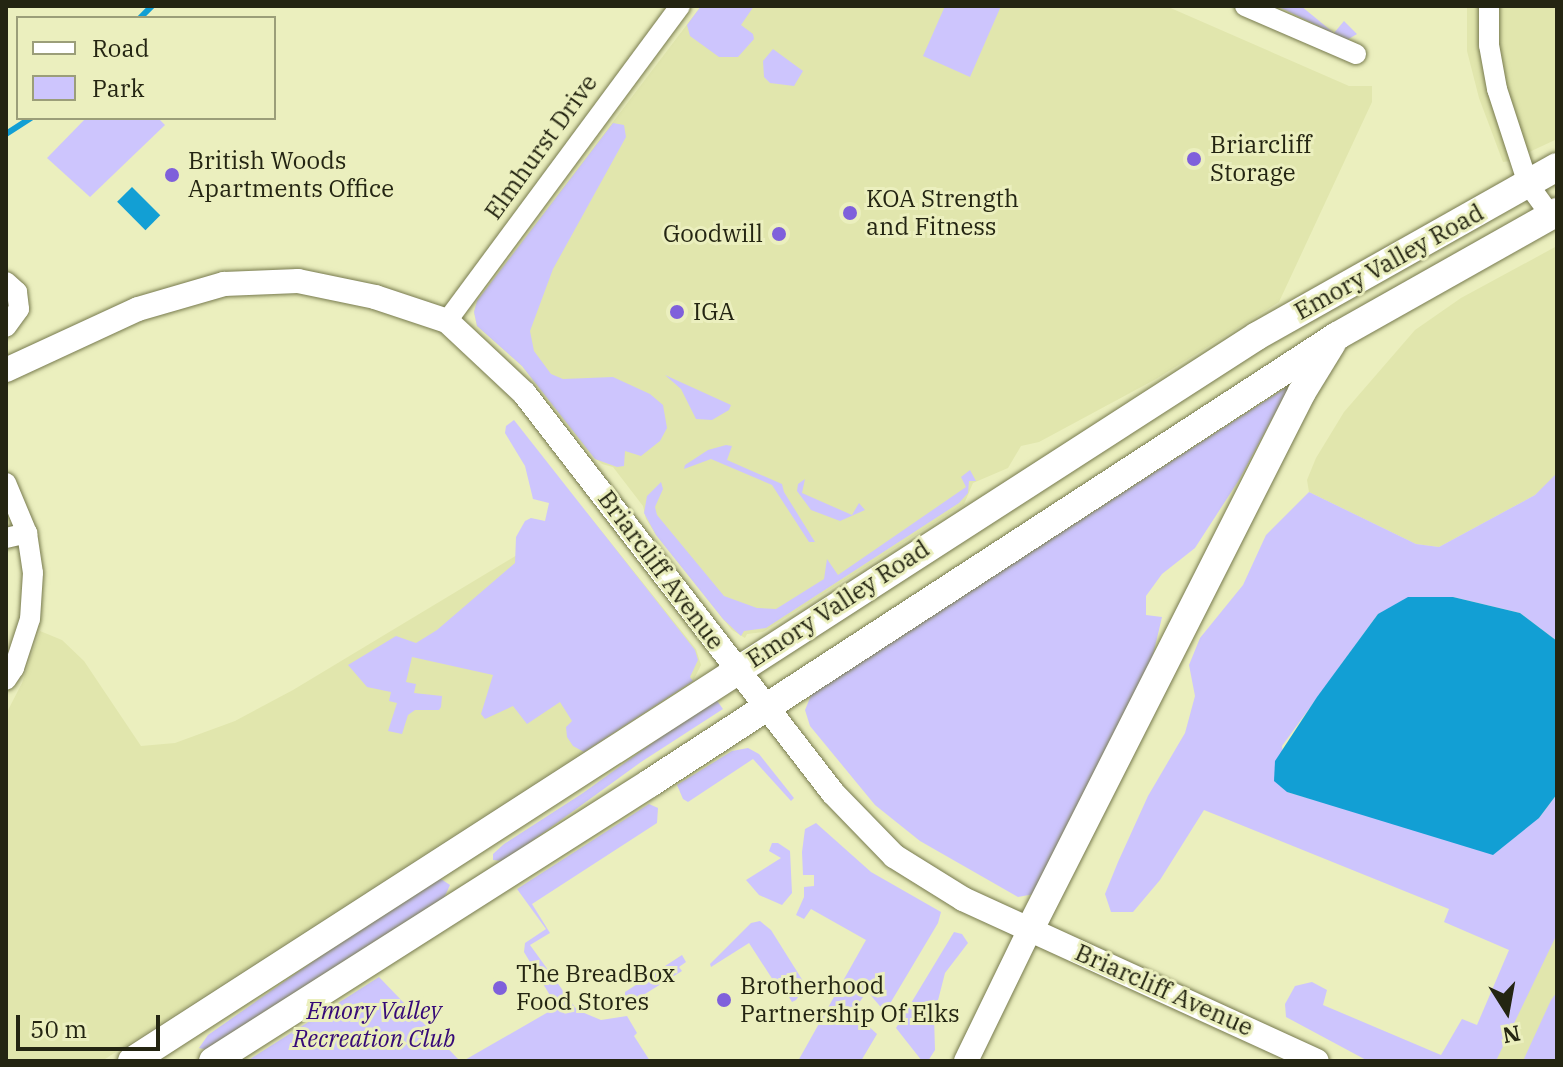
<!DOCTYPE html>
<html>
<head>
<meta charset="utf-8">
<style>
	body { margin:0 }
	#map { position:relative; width:1563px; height:1067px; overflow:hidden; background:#ebefbe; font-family:"IBM Plex Serif",serif }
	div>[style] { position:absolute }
	.built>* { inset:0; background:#e1e6ad }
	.green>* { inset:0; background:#cdc5fd }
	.water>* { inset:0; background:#129fd4; transform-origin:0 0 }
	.stream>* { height:6px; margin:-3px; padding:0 3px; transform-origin:3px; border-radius:3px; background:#129fd4 }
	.roads { filter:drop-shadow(0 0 2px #777a4e) drop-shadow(0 0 2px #777a4e) }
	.minor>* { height:20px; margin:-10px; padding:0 10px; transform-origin:10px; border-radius:10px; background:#fff }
	.tertiary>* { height:24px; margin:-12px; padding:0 12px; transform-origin:12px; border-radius:12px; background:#fff }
	.secondary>* { height:28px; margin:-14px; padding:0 14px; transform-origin:14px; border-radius:14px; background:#fff }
	.dots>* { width:22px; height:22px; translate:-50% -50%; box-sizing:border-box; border:4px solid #ebefbe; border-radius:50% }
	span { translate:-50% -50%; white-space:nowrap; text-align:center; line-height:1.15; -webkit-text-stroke:6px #ebefbe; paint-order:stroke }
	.poi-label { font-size:24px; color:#242512 }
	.left { translate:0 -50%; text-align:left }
	.right { translate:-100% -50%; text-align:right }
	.street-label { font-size:24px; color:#242512 }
	.park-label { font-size:24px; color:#360a78; font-style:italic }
	.frame { position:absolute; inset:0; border:8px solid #242512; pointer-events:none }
	.legend { position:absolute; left:16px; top:16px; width:260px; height:104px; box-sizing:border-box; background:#ebefbe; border:2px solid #9b9e79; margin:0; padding:10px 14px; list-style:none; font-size:24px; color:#242512 }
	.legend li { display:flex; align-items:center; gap:16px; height:40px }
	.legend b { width:40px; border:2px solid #9b9e79 }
	.north { position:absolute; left:1467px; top:971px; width:80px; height:80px; -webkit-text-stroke:6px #ebefbe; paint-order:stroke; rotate:169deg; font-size:22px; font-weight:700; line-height:32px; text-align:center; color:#242512 }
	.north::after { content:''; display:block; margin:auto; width:28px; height:36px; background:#242512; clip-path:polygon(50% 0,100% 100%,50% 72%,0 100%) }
	.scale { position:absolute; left:16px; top:1015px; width:144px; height:36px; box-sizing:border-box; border:4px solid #242512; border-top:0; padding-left:10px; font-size:24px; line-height:28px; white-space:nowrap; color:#242512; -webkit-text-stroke:6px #ebefbe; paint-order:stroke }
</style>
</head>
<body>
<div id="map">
	<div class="built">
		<i style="clip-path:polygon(701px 6px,1166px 6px,1349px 86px,1372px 86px,1372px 102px,1279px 302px,1156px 379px,1039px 442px,1021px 446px,1008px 468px,973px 483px,964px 504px,763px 632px,747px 634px,745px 638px,732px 630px,656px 535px,646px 519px,643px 506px,613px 467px,602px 464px,587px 450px,522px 366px,477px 326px,474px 312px,477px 301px)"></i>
		<i style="clip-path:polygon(1467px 6px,1557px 6px,1557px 139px,1510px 161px,1503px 162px,1479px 98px,1467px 51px)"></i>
		<i style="clip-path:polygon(1557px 246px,1557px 473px,1552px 480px,1535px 495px,1439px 547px,1416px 544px,1309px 492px,1307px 480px,1316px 458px,1344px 412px,1415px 330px,1461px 298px)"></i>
		<i style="clip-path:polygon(587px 513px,696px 649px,701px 665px,693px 681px,102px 1061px,6px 1061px,6px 714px,22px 683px,40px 631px,62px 640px,84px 661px,141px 746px,175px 743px,235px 721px,293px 690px)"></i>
		<i style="clip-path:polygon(1557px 862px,1557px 1061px,1461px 1061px)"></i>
	</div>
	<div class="green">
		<i style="clip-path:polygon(701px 6px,754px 6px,741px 25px,753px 34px,754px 39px,738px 57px,719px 57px,690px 36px,687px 25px)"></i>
		<i style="clip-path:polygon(945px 6px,1001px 6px,970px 77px,923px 56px)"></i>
		<i style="clip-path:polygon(1277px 6px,1301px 6px,1334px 33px,1344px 21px,1357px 34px,1347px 40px)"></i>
		<i style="clip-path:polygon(773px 49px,803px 71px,794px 86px,770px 83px,764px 77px,763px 61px)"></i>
		<i style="clip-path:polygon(86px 118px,158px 118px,165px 125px,90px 197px,47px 158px)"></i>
		<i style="clip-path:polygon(613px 123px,624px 125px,626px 137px,553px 269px,530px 331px,534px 351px,551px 374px,563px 379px,613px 377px,650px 394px,663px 405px,667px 428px,660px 441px,641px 456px,625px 451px,624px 466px,617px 467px,595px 459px,522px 366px,477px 326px,474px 312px,477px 301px)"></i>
		<i style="clip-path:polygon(665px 375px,731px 405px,729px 410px,712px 420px,696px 419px,681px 389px)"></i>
		<i style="clip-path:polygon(1290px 385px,1239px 480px,1195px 548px,1162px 574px,1146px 596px,1146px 615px,1162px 617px,1149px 672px,1034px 894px,1018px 897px,920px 841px,875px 805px,810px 726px,805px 710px,812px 693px)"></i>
		<i style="clip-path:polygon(514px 420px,695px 650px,698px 660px,690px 677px,693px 681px,584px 752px,573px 746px,567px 737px,566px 727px,572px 721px,560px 702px,527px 724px,513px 706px,485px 719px,481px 714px,493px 675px,412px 657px,406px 682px,416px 684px,414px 693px,442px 696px,441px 707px,439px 710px,415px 710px,408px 715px,402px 734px,388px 731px,397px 703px,389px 701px,391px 692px,367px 687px,348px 665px,396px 636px,416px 643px,437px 630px,515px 563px,516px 537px,525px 521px,531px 518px,545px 521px,549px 503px,533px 499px,525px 466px,505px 433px,506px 426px)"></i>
		<i style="clip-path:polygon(726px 445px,732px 446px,727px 460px,782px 484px,784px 492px,815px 542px,809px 542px,772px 485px,711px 459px,684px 469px,685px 465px,708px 450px)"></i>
		<i style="clip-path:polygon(970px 470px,976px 481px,969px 481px,968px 493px,959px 503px,766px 628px,744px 631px,741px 636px,723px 619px,656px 535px,644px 513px,647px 496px,661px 482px,663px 489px,655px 507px,657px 515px,724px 596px,757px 608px,776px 609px,824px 579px,827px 559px,838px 575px,966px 487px,961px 477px)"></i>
		<i style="clip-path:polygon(1557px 473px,1557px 641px,1520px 613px,1453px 597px,1378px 614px,1282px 746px,1287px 792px,1388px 821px,1539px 818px,1557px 794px,1557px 934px,1496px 1061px,1368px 1061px,1286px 1017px,1285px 1004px,1295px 986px,1312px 982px,1327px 990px,1323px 1005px,1441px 1055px,1462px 1019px,1477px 1025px,1509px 950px,1444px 922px,1449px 909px,1204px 810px,1160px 880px,1133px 912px,1111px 912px,1105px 894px,1118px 862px,1148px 796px,1185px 733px,1195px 696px,1189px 665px,1200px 638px,1243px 585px,1266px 535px,1309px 492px,1416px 544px,1439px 547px,1535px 495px)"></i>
		<i style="clip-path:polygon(805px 479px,802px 493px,852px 515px,859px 503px,865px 510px,840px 521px,811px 510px,797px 491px,798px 484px)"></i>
		<i style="clip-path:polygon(715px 698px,723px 709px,641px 762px,514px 854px,502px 861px,493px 860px,493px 854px,504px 844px,583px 793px)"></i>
		<i style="clip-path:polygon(748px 748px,759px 754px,794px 798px,791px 801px,753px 759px,688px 802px,683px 799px,677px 785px,732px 751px)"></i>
		<i style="clip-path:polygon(649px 804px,658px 808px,657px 823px,532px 904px,550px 933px,530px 945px,577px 1010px,601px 1020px,627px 1016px,637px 1033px,634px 1036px,650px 1061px,463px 1061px,557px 1007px,524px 952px,525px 943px,546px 929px,517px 889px)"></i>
		<i style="clip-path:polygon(816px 823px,871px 872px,941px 912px,938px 923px,885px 1012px,867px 991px,853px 1012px,877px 1034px,861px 1061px,798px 1061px,866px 940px,811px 909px,804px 919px,796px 915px,804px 897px,804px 887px,814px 886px,814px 875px,803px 875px,802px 852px,805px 829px)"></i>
		<i style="clip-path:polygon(772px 843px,778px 843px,790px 851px,792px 893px,782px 905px,759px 895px,746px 880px,781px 858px,769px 851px)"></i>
		<i style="clip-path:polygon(441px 879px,450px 885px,444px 898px,208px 1050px,199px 1048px,208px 1035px,417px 889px)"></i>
		<i style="clip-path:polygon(760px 921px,771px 930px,803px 981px,804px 989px,796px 1000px,792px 1002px,786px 992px,782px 994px,749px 943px,711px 967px,710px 964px,751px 923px)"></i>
		<i style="clip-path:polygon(954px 932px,962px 934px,968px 943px,945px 973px,934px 1016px,935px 1050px,928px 1061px,922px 1061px,896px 1028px)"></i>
		<i style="clip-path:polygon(682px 955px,686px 962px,679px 967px,682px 971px,632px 1002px,625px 1002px,625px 992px)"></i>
		<i style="clip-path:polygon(379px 977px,460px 1061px,247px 1061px)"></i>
		<i style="clip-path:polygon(1557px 992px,1557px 1061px,1523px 1061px,1551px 1000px)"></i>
	</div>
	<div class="water">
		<i style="left:132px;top:187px;width:40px;height:21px;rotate:45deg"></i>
		<i style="clip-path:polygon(1408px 597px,1453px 597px,1520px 613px,1557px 641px,1557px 794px,1539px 818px,1493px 855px,1287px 792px,1274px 781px,1275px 761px,1317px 697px,1378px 614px)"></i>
	</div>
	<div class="stream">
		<i style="left:140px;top:18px;width:17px;rotate:-45deg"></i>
		<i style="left:6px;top:134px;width:30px;rotate:-33deg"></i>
	</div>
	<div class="roads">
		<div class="minor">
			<i style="left:1245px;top:6px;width:121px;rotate:23.4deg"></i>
			<i style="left:1489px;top:6px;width:39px;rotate:90deg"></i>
			<i style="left:1489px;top:45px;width:45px;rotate:79.7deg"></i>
			<i style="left:1497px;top:89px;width:100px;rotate:71.9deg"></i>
			<i style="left:1528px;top:184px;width:39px;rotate:54deg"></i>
			<i style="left:6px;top:282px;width:15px;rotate:42deg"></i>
			<i style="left:17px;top:292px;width:17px;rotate:83deg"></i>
			<i style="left:19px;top:309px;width:22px;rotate:126deg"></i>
			<i style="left:447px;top:321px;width:392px;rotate:-53.5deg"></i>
			<i style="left:6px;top:483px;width:54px;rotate:67.2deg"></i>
			<i style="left:27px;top:533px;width:40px;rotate:81.5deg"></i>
			<i style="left:33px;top:573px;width:46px;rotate:93.7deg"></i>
			<i style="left:30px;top:619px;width:52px;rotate:108.1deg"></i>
			<i style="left:14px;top:668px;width:14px;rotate:124deg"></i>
			<i style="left:6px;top:538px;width:22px;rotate:-13deg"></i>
		</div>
		<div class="tertiary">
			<i style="left:6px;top:370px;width:145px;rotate:-24.8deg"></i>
			<i style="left:138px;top:309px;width:90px;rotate:-16.2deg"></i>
			<i style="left:224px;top:284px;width:74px;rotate:-2.3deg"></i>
			<i style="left:298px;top:281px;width:79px;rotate:11.7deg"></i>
			<i style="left:375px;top:297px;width:76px;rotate:18.4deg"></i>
			<i style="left:447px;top:321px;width:105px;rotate:43.1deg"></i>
			<i style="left:524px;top:393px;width:505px;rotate:52.31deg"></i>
			<i style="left:833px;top:793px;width:88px;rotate:45.9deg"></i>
			<i style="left:894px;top:856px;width:81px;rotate:31.9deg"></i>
			<i style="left:963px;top:899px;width:389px;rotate:24.6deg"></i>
			<i style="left:966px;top:1061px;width:147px;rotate:-64.1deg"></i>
		</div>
		<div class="secondary">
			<i style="left:1030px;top:929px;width:602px;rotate:-63.14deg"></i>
			<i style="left:1302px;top:392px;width:57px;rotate:-58.5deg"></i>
			<i style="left:132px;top:1061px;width:1338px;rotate:-32.8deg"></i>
			<i style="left:1257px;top:336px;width:344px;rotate:-29.4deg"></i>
			<i style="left:213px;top:1061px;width:518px;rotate:-32.46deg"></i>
			<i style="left:650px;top:783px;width:820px;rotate:-33.05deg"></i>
			<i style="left:1337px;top:336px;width:253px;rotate:-29.4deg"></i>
		</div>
	</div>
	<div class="dots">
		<i style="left:1194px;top:159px;background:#7f60db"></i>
		<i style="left:172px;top:175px;background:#7f60db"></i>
		<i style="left:850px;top:213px;background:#7f60db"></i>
		<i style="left:779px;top:234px;background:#7f60db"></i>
		<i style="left:677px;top:312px;background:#7f60db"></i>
		<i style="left:500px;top:988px;background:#7f60db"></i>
		<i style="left:724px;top:1000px;background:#7f60db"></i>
	</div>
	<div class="poi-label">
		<span class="left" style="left:1210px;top:159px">Briarcliff<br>Storage</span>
		<span class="left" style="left:188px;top:175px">British Woods<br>Apartments Office</span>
		<span class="left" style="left:866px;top:213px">KOA Strength<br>and Fitness</span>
		<span class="right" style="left:763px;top:234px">Goodwill</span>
		<span class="left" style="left:693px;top:312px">IGA</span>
		<span class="left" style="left:516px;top:988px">The BreadBox<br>Food Stores</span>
		<span class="left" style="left:740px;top:1000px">Brotherhood<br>Partnership Of Elks</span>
	</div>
	<div class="street-label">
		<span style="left:541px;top:147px;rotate:-54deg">Elmhurst Drive</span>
		<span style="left:1389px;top:262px;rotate:-29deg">Emory Valley Road</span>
		<span style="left:661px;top:570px;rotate:53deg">Briarcliff Avenue</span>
		<span style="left:838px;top:604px;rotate:-33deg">Emory Valley Road</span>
		<span style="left:1164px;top:990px;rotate:24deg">Briarcliff Avenue</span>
	</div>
	<div class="park-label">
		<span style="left:374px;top:1025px">Emory Valley<br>Recreation Club</span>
	</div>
	<div class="frame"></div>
	<ul class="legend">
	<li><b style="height:10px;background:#fff"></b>Road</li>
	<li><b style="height:22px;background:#cdc5fd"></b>Park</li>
	</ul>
	<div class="north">N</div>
	<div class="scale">50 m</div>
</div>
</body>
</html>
